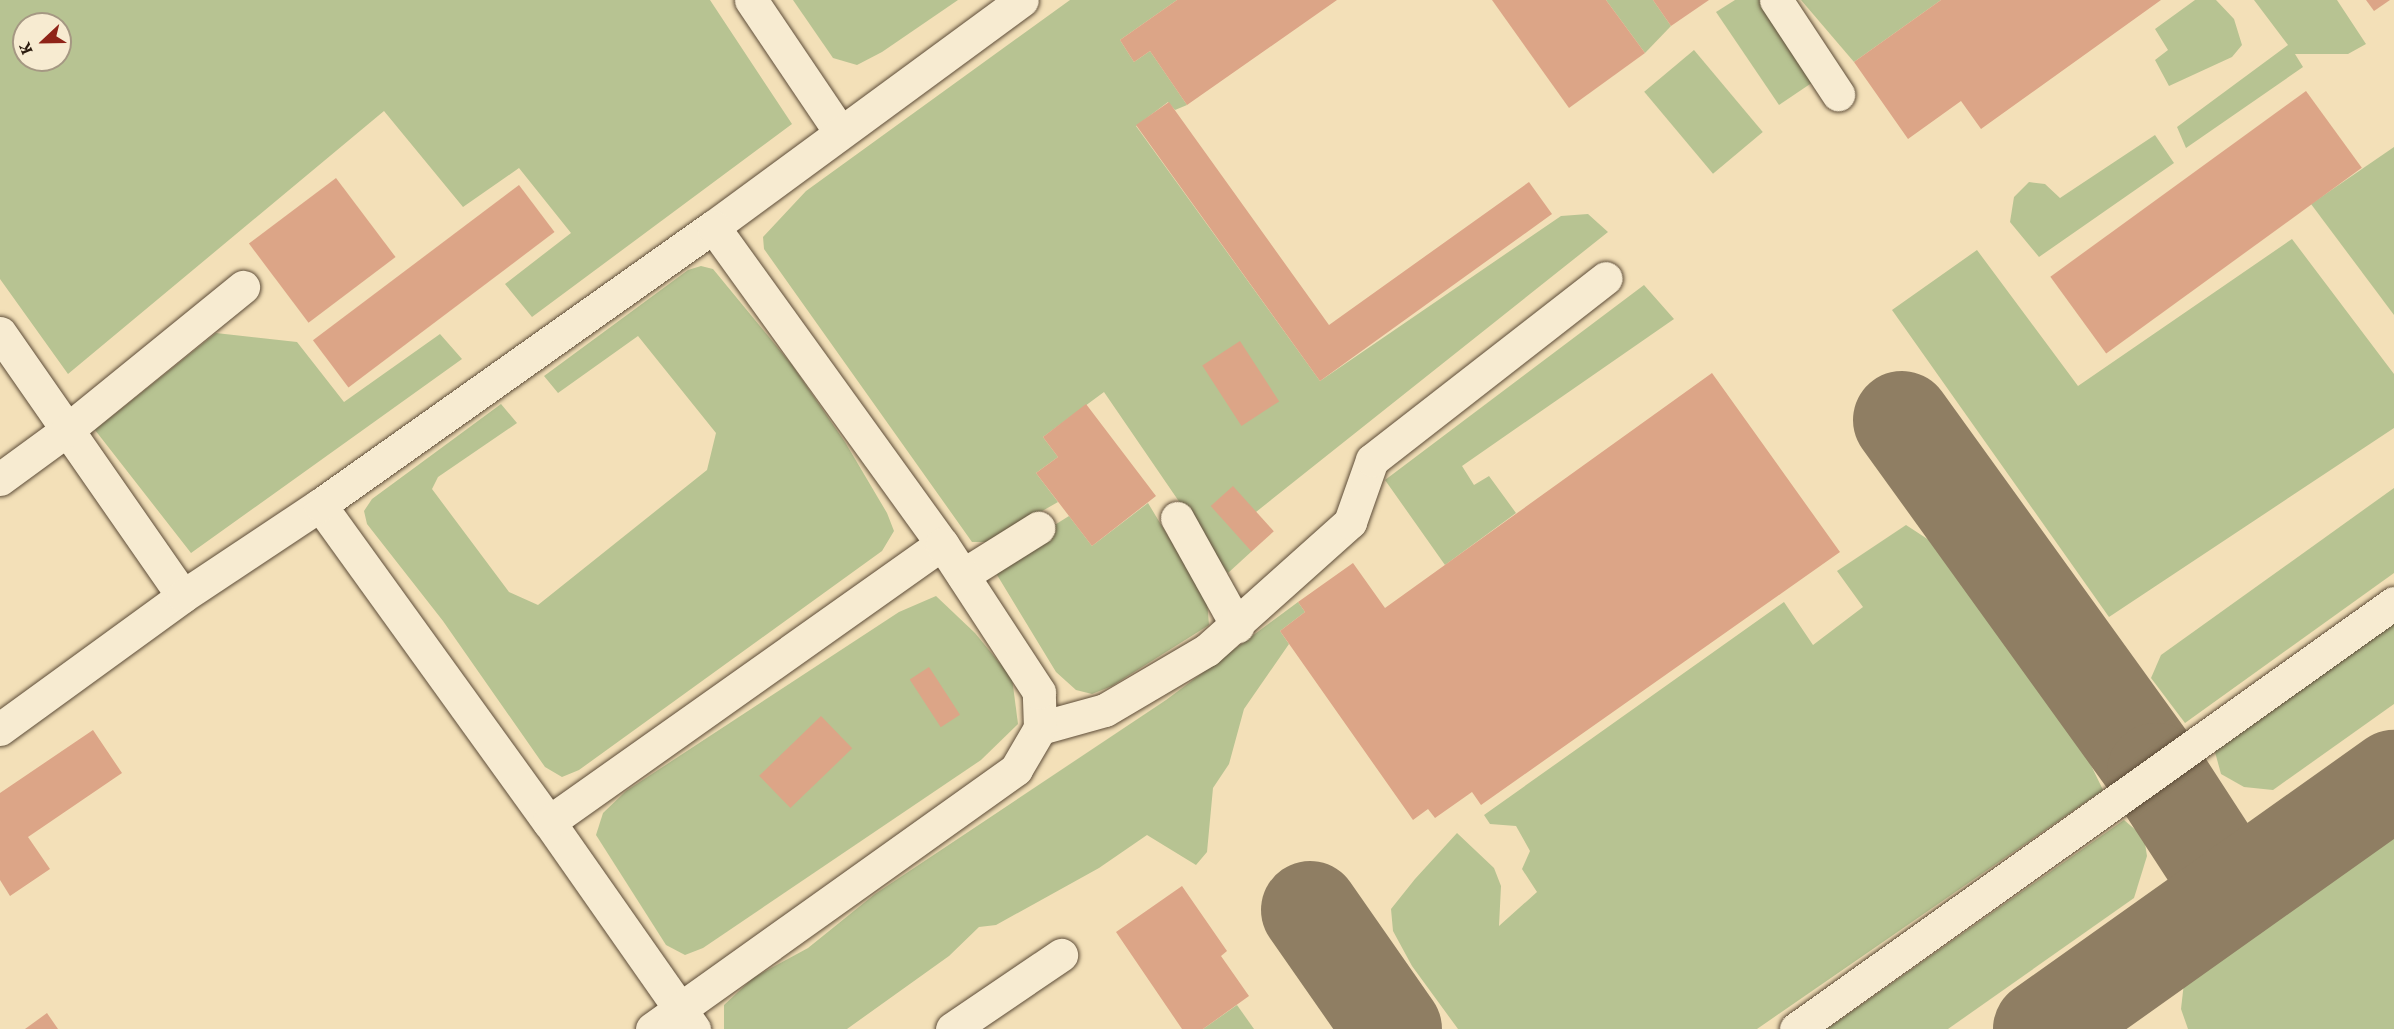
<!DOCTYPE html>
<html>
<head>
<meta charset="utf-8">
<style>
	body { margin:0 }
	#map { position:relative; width:2394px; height:1029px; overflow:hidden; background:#f3e0b8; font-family:Vollkorn,serif }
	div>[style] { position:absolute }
	.green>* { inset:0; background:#b7c392; transform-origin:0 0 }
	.taxiway>* { height:98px; margin:-49px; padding:0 49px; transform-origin:49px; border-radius:49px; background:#8f7e63 }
	.building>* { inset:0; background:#dca587; transform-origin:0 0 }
	.roads { filter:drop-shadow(0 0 2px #5d4c38) drop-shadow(0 0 2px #5d4c38) }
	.minor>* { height:33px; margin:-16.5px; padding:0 16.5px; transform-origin:16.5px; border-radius:16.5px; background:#f7ebd1 }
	span { translate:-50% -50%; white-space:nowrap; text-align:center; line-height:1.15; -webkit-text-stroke:4.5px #f7ebd1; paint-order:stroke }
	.north { position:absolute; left:12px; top:12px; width:60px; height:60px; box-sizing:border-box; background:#f7ebd1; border:2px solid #a59883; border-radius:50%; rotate:248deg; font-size:16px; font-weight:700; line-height:24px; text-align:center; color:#2b1b0e }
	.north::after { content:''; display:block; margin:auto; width:21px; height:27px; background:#8f2418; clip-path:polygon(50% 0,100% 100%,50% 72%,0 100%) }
</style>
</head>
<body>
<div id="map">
	<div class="green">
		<i style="clip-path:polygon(evenodd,0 0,710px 0,792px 124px,532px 317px,505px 284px,571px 233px,519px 168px,463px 207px,384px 111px,68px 374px,0 279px,0 0,24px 24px,60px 24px,60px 60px,24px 60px,24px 24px)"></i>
		<i style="clip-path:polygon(793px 0,958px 0,882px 52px,857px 65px,833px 58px)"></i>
		<i style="clip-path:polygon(1070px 0,1177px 0,1120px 40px,1134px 62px,1150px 51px,1187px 105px,1175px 110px,1168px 102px,1136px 126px,1320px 381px,1561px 216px,1588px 214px,1608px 232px,1256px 512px,1212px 506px,1252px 551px,1228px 573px,1104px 392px,1043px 437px,1058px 457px,1036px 473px,1058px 502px,988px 542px,972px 542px,764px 249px,763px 237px,806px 191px)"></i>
		<i style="clip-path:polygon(1606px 0,1653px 0,1671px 26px,1645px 53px)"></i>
		<i style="clip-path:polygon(1735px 0,1762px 0,1819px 78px,1779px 105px,1716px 12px)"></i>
		<i style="clip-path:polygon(1801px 0,1941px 0,1854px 62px)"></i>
		<i style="clip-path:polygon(2195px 0,2216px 0,2234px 19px,2242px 45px,2232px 57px,2169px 86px,2155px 60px,2168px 50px,2155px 29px)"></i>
		<i style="clip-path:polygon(2254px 0,2337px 0,2366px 44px,2348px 54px,2295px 54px,2303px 67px,2186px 148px,2177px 127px,2288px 45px)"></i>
		<i style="left:1694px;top:50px;width:107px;height:65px;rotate:50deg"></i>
		<i style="clip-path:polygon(2155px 135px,2174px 163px,2039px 257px,2010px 222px,2014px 197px,2029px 182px,2045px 184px,2060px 198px)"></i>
		<i style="clip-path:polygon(2394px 147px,2394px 315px,2311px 204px)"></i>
		<i style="clip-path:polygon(2292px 239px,2394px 374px,2394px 428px,2109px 617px,1892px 310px,1977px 250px,2078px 386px)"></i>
		<i style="clip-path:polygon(701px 266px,713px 269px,792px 365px,845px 442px,887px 513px,894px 531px,882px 551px,579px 770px,562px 777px,545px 767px,443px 621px,367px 524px,364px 511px,372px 499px,501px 404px,517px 423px,438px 477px,432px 489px,509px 592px,538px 605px,707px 470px,716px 433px,638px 336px,558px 393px,544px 376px,688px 270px)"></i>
		<i style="clip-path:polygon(1644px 285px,1674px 319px,1462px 466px,1474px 485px,1489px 476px,1516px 513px,1445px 565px,1385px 480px)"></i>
		<i style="clip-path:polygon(216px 333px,297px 342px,344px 402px,440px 334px,462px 359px,191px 553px,95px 430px)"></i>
		<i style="clip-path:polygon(2394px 488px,2394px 573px,2185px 723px,2151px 678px,2161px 655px)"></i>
		<i style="clip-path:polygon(1148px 503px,1207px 601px,1209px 625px,1112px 686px,1092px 694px,1076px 690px,1056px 672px,991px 565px,1069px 516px,1092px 546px)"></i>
		<i style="clip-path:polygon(1906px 525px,1929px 540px,2087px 757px,2103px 790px,1757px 1029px,1458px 1029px,1412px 966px,1393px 931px,1391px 909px,1415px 879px,1457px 833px,1494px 868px,1501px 886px,1499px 926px,1537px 892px,1522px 869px,1530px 851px,1516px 826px,1490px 824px,1484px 815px,1784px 602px,1813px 645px,1863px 607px,1837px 571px)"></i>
		<i style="clip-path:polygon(936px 596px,975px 633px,1012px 678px,1018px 724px,981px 760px,703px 948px,685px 955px,666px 945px,596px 835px,603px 813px,626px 791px,899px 612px)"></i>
		<i style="clip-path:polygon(1298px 602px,1305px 612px,1280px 631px,1289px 644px,1244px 709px,1229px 764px,1213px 788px,1207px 852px,1196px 865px,1147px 835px,1099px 868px,996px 925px,979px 927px,949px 956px,847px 1029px,724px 1029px,724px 1005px,753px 978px,808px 948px,875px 894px,1166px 700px)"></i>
		<i style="clip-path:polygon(2394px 623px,2394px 704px,2273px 790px,2244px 787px,2221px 774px,2215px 752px)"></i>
		<i style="clip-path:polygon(2124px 820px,2144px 837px,2147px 856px,2134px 898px,1948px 1029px,1827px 1029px)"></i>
		<i style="clip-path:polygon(2394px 831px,2394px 1029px,2188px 1029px,2181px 1009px,2185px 974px)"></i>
		<i style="clip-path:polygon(1237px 1005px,1254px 1029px,1203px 1029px)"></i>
	</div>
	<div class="taxiway">
		<i style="left:1902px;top:420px;width:434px;rotate:54.2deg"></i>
		<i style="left:2156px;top:772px;width:143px;rotate:57deg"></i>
		<i style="left:1310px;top:910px;width:145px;rotate:55.1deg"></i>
		<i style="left:2042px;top:1029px;width:432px;rotate:-35.4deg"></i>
	</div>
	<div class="building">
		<i style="clip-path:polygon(1177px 0,1337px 0,1187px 105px,1150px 51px,1134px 62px,1120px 40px)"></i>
		<i style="clip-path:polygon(1492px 0,1606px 0,1645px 53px,1569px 108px)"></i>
		<i style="clip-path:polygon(1653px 0,1709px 0,1671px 26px)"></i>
		<i style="clip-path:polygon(1941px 0,2161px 0,1981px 129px,1961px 101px,1908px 139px,1854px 62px)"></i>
		<i style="clip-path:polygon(2366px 0,2390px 0,2374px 11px)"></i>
		<i style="left:2306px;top:91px;width:95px;height:316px;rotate:54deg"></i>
		<i style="clip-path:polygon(1169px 102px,1329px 325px,1529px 182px,1552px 214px,1320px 381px,1136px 125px)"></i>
		<i style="left:336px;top:178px;width:99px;height:109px;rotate:53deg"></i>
		<i style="left:519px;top:185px;width:59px;height:258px;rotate:53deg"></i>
		<i style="left:1240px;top:341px;width:72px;height:45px;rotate:57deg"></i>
		<i style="clip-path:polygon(1712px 373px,1840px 552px,1481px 805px,1472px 792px,1435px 818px,1428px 809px,1413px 820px,1280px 631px,1305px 612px,1298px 602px,1353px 563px,1385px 608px)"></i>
		<i style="clip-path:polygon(1086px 404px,1156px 496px,1092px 546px,1036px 473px,1058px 457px,1043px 437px)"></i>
		<i style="left:1233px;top:486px;width:61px;height:30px;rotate:48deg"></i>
		<i style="left:929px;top:667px;width:57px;height:23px;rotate:57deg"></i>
		<i style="left:821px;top:716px;width:45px;height:86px;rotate:46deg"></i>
		<i style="clip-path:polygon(93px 730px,122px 773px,28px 837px,50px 869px,10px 896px,0 880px,0 793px)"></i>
		<i style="clip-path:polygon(1182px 886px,1227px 951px,1221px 956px,1249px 996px,1203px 1029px,1182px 1029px,1116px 932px)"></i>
		<i style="clip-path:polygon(47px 1013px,58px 1029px,25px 1029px)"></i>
	</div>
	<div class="roads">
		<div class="minor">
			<i style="left:751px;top:0;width:159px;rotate:56deg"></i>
			<i style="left:1776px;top:0;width:113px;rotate:56.6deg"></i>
			<i style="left:0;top:333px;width:320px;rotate:55.2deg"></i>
			<i style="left:0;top:479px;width:83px;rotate:-36.2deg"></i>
			<i style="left:67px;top:430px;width:227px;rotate:-39.1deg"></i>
			<i style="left:320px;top:505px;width:391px;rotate:54.2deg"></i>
			<i style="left:549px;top:822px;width:253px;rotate:55deg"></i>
			<i style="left:1177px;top:518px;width:124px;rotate:60.9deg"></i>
			<i style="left:963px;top:575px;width:89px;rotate:-32.1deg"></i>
			<i style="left:1040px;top:728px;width:67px;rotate:-15.5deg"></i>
			<i style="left:1105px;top:710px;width:118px;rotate:-30.5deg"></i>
			<i style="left:1207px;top:650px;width:192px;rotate:-41.8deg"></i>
			<i style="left:1350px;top:522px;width:66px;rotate:-70.5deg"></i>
			<i style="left:1372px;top:460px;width:296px;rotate:-37.9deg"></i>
			<i style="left:0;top:729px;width:226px;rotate:-36deg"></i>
			<i style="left:183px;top:596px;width:164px;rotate:-33.6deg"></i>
			<i style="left:320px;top:505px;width:481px;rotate:-35.3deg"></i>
			<i style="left:713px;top:227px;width:383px;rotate:-36.3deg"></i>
			<i style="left:549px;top:822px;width:481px;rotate:-35.3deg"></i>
			<i style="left:942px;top:544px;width:391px;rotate:-125.8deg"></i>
			<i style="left:652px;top:1029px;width:447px;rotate:-35.5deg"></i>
			<i style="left:1016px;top:769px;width:48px;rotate:-59.7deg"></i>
			<i style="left:1040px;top:728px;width:36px;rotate:-92deg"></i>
			<i style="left:1039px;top:692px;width:177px;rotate:-123.2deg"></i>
			<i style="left:952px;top:1029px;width:132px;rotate:-34.2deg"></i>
			<i style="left:1796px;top:1029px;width:734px;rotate:-35.47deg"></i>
		</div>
	</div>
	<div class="north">K</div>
</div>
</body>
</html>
